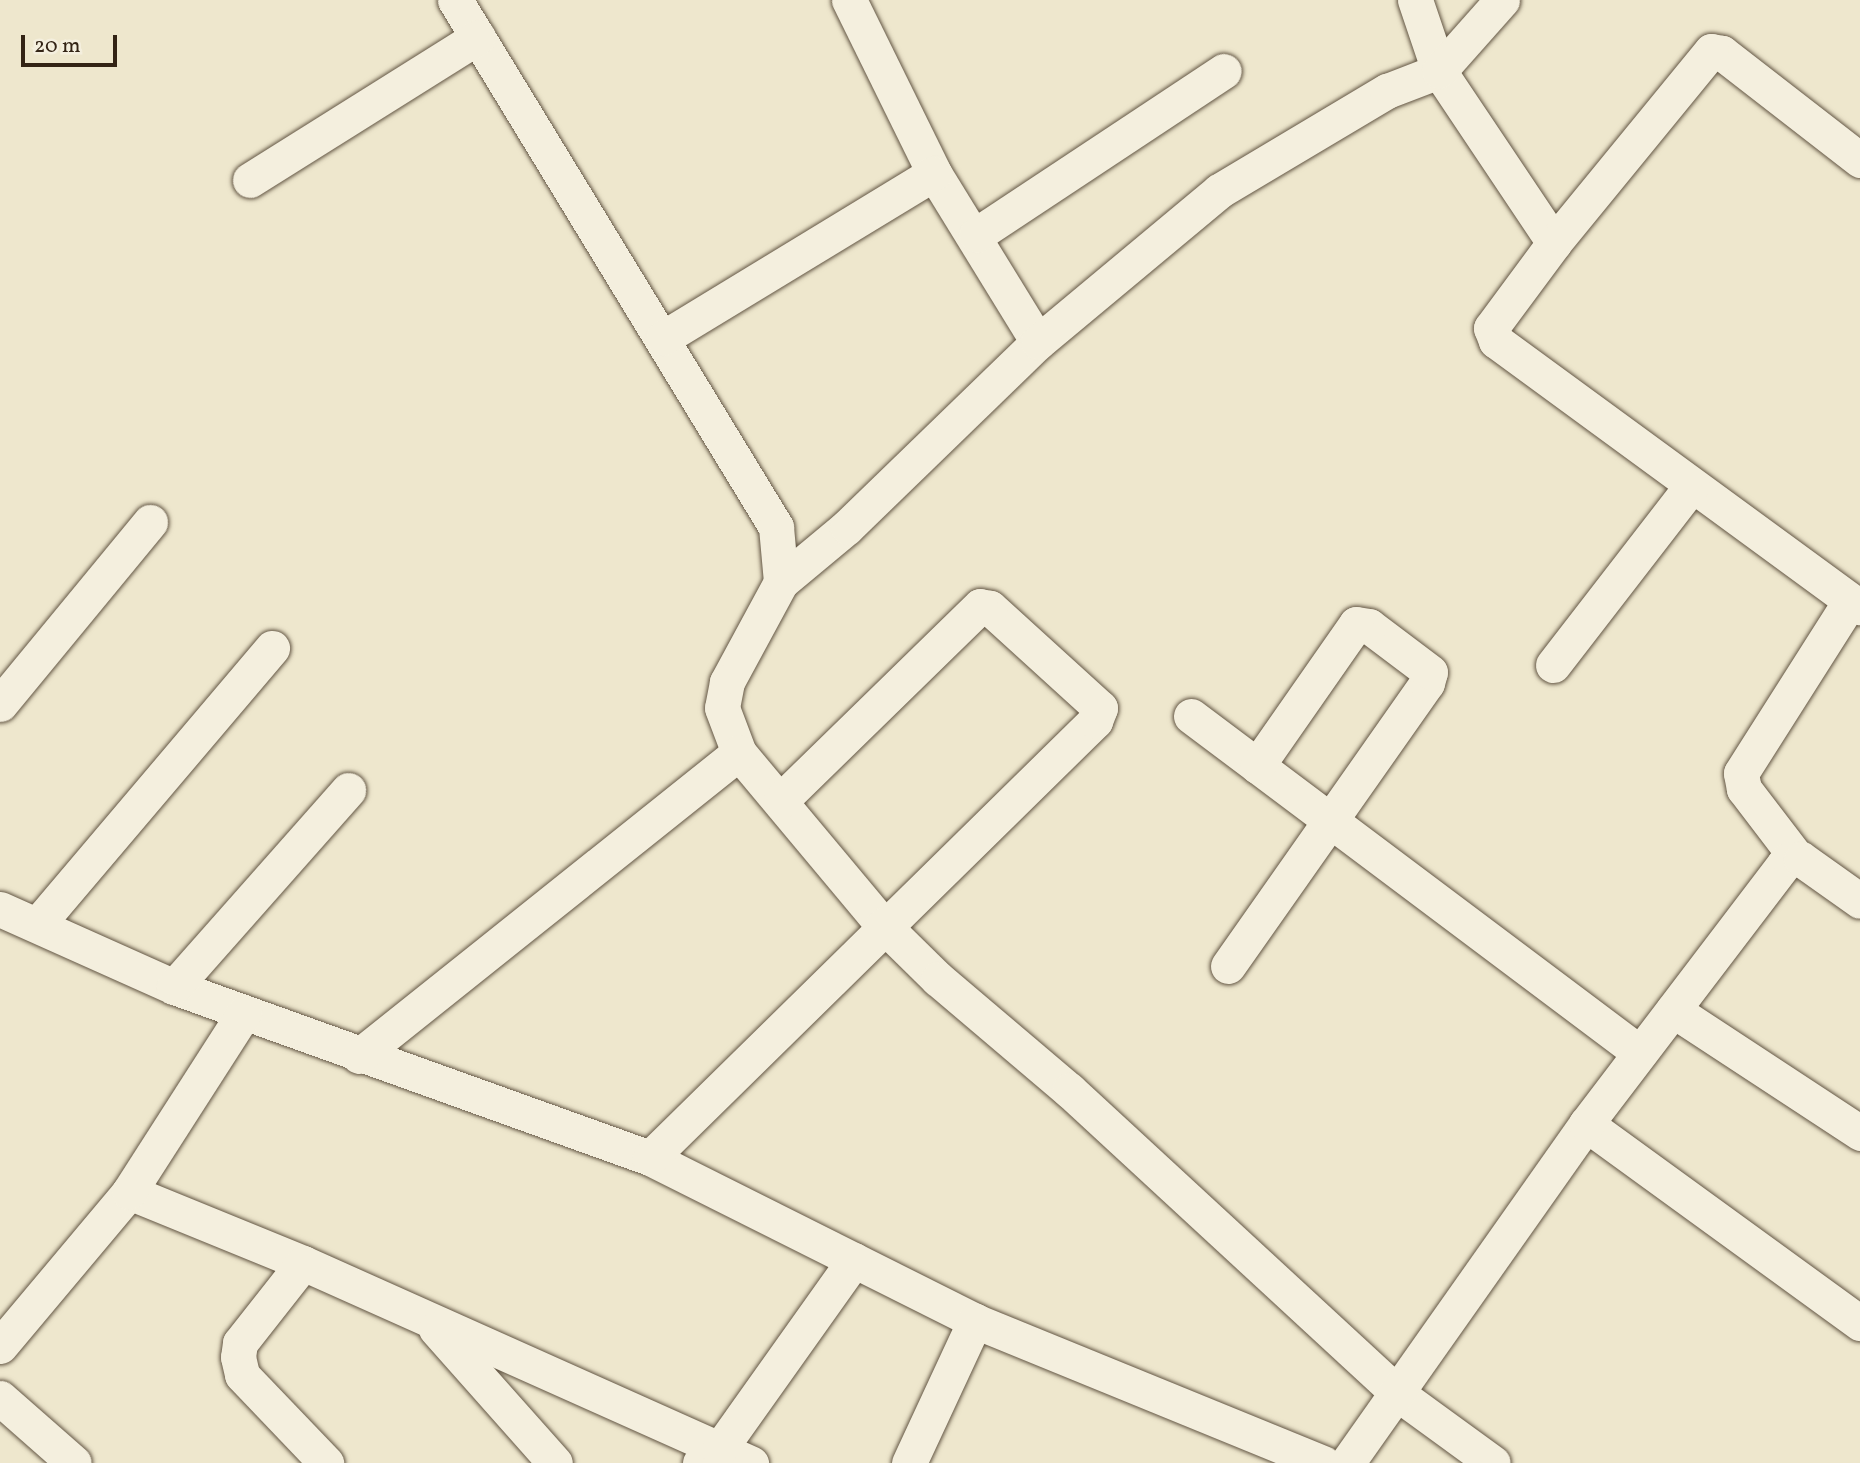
<!DOCTYPE html>
<html>
<head>
<meta charset="utf-8">
<style>
	body { margin:0 }
	#map { position:relative; width:1860px; height:1463px; overflow:hidden; background:#eee7cd; font-family:Vollkorn,serif }
	div>[style] { position:absolute }
	.roads { filter:drop-shadow(0 0 2px #625543) drop-shadow(0 0 2px #625543) }
	.minor>* { height:35px; margin:-17.5px; padding:0 17.5px; transform-origin:17.5px; border-radius:17.5px; background:#f4efde }
	span { translate:-50% -50%; white-space:nowrap; text-align:center; line-height:1.15; -webkit-text-stroke:5px #f4efde; paint-order:stroke }
	.scale { position:absolute; left:21px; top:35px; width:96px; height:32px; box-sizing:border-box; border:4px solid #332415; border-top:0; padding-left:9px; font-size:21px; line-height:24px; white-space:nowrap; color:#332415; -webkit-text-stroke:5px #f4efde; paint-order:stroke }
</style>
</head>
<body>
<div id="map">
	<div class="roads">
		<div class="minor">
			<i style="left:455px;top:0;width:617px;rotate:58.65deg"></i>
			<i style="left:776px;top:527px;width:55px;rotate:84.8deg"></i>
			<i style="left:781px;top:582px;width:114px;rotate:118.4deg"></i>
			<i style="left:727px;top:682px;width:26px;rotate:101deg"></i>
			<i style="left:722px;top:708px;width:48px;rotate:69.3deg"></i>
			<i style="left:739px;top:753px;width:224px;rotate:50.1deg"></i>
			<i style="left:883px;top:925px;width:77px;rotate:44.5deg"></i>
			<i style="left:938px;top:979px;width:172px;rotate:40.3deg"></i>
			<i style="left:1069px;top:1090px;width:448px;rotate:42.7deg"></i>
			<i style="left:1398px;top:1394px;width:117px;rotate:36deg"></i>
			<i style="left:849px;top:0;width:193px;rotate:63.8deg"></i>
			<i style="left:934px;top:173px;width:198px;rotate:58.4deg"></i>
			<i style="left:1415px;top:0;width:75px;rotate:71.3deg"></i>
			<i style="left:1439px;top:71px;width:207px;rotate:56.2deg"></i>
			<i style="left:1860px;top:160px;width:175px;rotate:-142.2deg"></i>
			<i style="left:1722px;top:53px;width:11px;rotate:-170deg"></i>
			<i style="left:1711px;top:51px;width:248px;rotate:129.3deg"></i>
			<i style="left:1554px;top:243px;width:106px;rotate:126.5deg"></i>
			<i style="left:1491px;top:328px;width:14px;rotate:69deg"></i>
			<i style="left:1496px;top:341px;width:451px;rotate:36.2deg"></i>
			<i style="left:250px;top:180px;width:269px;rotate:-32.1deg"></i>
			<i style="left:976px;top:235px;width:297px;rotate:-33.5deg"></i>
			<i style="left:663px;top:338px;width:317px;rotate:-31.3deg"></i>
			<i style="left:781px;top:582px;width:86px;rotate:-39.8deg"></i>
			<i style="left:847px;top:527px;width:266px;rotate:-44.1deg"></i>
			<i style="left:1038px;top:342px;width:236px;rotate:-39.8deg"></i>
			<i style="left:1219px;top:191px;width:196px;rotate:-30.8deg"></i>
			<i style="left:1387px;top:91px;width:56px;rotate:-21deg"></i>
			<i style="left:1439px;top:71px;width:95px;rotate:-48.4deg"></i>
			<i style="left:1553px;top:665px;width:227px;rotate:-52.3deg"></i>
			<i style="left:0;top:704px;width:236px;rotate:-50.5deg"></i>
			<i style="left:1191px;top:716px;width:561px;rotate:36.89deg"></i>
			<i style="left:1796px;top:857px;width:86px;rotate:-127.4deg"></i>
			<i style="left:1744px;top:789px;width:16px;rotate:-101deg"></i>
			<i style="left:1741px;top:773px;width:204px;rotate:-57.6deg"></i>
			<i style="left:0;top:909px;width:191px;rotate:24.1deg"></i>
			<i style="left:174px;top:987px;width:506px;rotate:19.76deg"></i>
			<i style="left:650px;top:1158px;width:364px;rotate:26.6deg"></i>
			<i style="left:975px;top:1321px;width:376px;rotate:22.2deg"></i>
			<i style="left:38px;top:924px;width:362px;rotate:-49.7deg"></i>
			<i style="left:1228px;top:966px;width:346px;rotate:-54.9deg"></i>
			<i style="left:1427px;top:683px;width:11px;rotate:-75deg"></i>
			<i style="left:1430px;top:672px;width:76px;rotate:-143deg"></i>
			<i style="left:1369px;top:626px;width:13px;rotate:-171deg"></i>
			<i style="left:1356px;top:624px;width:173px;rotate:124.9deg"></i>
			<i style="left:174px;top:987px;width:263px;rotate:-48.5deg"></i>
			<i style="left:1673px;top:1010px;width:224px;rotate:33.3deg"></i>
			<i style="left:359px;top:1056px;width:486px;rotate:-38.6deg"></i>
			<i style="left:1586px;top:1124px;width:339px;rotate:36deg"></i>
			<i style="left:650px;top:1158px;width:624px;rotate:-44.48deg"></i>
			<i style="left:1095px;top:721px;width:14px;rotate:-69deg"></i>
			<i style="left:1100px;top:708px;width:149px;rotate:-137.7deg"></i>
			<i style="left:990px;top:608px;width:10px;rotate:-169deg"></i>
			<i style="left:980px;top:606px;width:279px;rotate:135.7deg"></i>
			<i style="left:129px;top:1192px;width:188px;rotate:22.2deg"></i>
			<i style="left:303px;top:1263px;width:491px;rotate:24.1deg"></i>
			<i style="left:303px;top:1263px;width:102px;rotate:128.2deg"></i>
			<i style="left:240px;top:1343px;width:14px;rotate:98deg"></i>
			<i style="left:238px;top:1357px;width:18px;rotate:77deg"></i>
			<i style="left:242px;top:1375px;width:122px;rotate:46.3deg"></i>
			<i style="left:436px;top:1329px;width:179px;rotate:48.4deg"></i>
			<i style="left:0;top:1346px;width:201px;rotate:-50deg"></i>
			<i style="left:129px;top:1192px;width:213px;rotate:-57.3deg"></i>
			<i style="left:0;top:1398px;width:98px;rotate:41.3deg"></i>
			<i style="left:700px;top:1463px;width:23px;rotate:-34deg"></i>
			<i style="left:719px;top:1450px;width:233px;rotate:-54.6deg"></i>
			<i style="left:909px;top:1463px;width:157px;rotate:-65.1deg"></i>
			<i style="left:1347px;top:1463px;width:415px;rotate:-54.8deg"></i>
			<i style="left:1586px;top:1124px;width:327px;rotate:-52.7deg"></i>
			<i style="left:1784px;top:864px;width:7px;rotate:-45deg"></i>
			<i style="left:1789px;top:859px;width:12px"></i>
			<i style="left:1801px;top:859px;width:72px;rotate:35.4deg"></i>
		</div>
	</div>
	<div class="scale">20 m</div>
</div>
</body>
</html>
